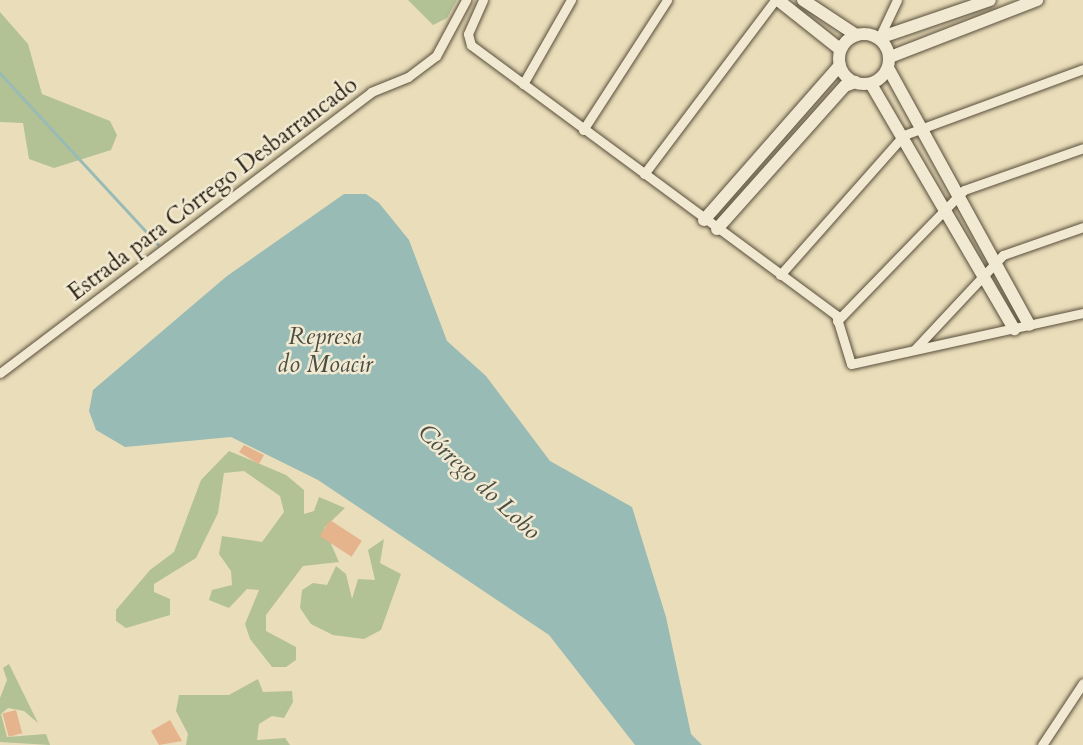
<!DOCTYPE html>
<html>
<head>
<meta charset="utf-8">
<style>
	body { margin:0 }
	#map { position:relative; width:1083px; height:745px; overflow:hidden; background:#eaddba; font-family:Cardo,serif }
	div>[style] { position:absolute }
	.green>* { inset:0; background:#b2c294 }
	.water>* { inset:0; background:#98bbb5 }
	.stream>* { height:2.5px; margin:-1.25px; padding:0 1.25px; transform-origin:1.25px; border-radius:1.25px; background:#98bbb5 }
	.building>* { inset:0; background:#e5b38c; transform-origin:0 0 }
	.roads { filter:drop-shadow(0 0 2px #584e3b) drop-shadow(0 0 2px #584e3b) }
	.street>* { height:9px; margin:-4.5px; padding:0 4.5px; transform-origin:4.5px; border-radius:4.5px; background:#f1e9d2 }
	.secondary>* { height:12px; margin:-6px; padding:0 6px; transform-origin:6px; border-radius:6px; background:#f1e9d2 }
	.secondary>.ring { margin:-6px; padding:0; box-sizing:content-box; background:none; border:12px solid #f1e9d2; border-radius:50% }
	span { translate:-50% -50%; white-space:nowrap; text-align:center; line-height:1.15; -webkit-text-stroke:5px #f1e9d2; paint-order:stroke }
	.street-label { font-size:23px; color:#271e11 }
	.water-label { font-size:24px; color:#494d42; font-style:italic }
</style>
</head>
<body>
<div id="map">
	<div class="green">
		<i style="clip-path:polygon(408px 0,457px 0,447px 18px,433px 25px)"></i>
		<i style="clip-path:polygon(0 12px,28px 44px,42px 94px,110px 121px,117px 135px,111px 150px,54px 168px,29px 159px,23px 123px,0 122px)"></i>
		<i style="clip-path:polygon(229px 451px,286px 475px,304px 490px,304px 514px,314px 511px,319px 497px,345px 508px,324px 528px,339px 562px,303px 566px,266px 615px,266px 631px,296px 647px,296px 660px,286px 667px,272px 667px,250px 639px,245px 624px,259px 590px,247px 589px,229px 608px,209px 600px,212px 590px,232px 585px,231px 571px,219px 554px,222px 536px,262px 542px,284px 512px,280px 496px,244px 471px,224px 473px,218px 513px,196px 558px,154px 584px,154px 592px,170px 599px,170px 615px,126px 628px,116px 621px,116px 610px,150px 570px,174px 552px,201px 480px)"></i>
		<i style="clip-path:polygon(384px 539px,380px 563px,401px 574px,381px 630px,364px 639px,333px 635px,311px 624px,300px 608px,302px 590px,313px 583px,327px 585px,336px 566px,346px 574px,352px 599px,358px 579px,375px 580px,368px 550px)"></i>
		<i style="clip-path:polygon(9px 664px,38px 723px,24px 711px,8px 708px,1px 714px,7px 737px,46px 734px,50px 745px,0 742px,0 698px,7px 680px,3px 668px)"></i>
		<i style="clip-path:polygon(258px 679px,263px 692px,292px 691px,293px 702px,284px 718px,272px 716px,259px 724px,257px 740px,285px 738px,290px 745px,186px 745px,188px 734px,176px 711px,179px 695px,229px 695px)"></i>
	</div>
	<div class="water">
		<i style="clip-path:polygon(344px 194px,366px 194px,379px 203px,409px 240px,447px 341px,486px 376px,550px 461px,632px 507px,666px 617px,691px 734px,702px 745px,635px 745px,549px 635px,318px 480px,231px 437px,125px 447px,96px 430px,89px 411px,93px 390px,227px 276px)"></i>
	</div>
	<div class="stream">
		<i style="left:0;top:73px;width:233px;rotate:47.3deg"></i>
	</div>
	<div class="building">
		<i style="clip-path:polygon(244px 445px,264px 455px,259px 464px,239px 452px)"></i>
		<i style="left:330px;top:520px;width:38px;height:19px;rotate:33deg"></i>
		<i style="left:16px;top:710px;width:24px;height:14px;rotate:75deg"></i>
		<i style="clip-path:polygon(170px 720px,182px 741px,159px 745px,151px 731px)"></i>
	</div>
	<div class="roads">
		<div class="street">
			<i style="left:483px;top:0;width:37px;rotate:114deg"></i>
			<i style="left:468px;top:34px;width:11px;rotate:75deg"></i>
			<i style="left:471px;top:45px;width:454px;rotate:36.5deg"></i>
			<i style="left:836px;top:315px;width:51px;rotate:73deg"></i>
			<i style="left:851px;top:364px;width:238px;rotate:-12.4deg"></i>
			<i style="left:879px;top:38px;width:42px;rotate:-64.7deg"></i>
			<i style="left:523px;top:84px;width:97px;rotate:-60.3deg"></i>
			<i style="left:583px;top:130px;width:155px;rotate:-57.1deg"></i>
			<i style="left:644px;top:174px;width:218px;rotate:-53deg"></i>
			<i style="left:780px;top:275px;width:187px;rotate:-48.5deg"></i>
			<i style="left:904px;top:135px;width:191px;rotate:-20.2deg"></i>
			<i style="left:837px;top:321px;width:182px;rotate:-45.9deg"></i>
			<i style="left:964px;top:190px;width:126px;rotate:-19.4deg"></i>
			<i style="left:914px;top:350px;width:130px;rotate:-46.9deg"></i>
			<i style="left:1003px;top:255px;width:85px;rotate:-19.3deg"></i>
			<i style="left:0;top:373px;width:465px;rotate:-37.1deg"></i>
			<i style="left:371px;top:92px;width:40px;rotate:-22deg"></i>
			<i style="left:408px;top:77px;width:35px;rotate:-37deg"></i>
			<i style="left:436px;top:56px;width:64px;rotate:-61.8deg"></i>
			<i style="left:1042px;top:745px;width:74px;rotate:-56.5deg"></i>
		</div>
		<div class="secondary">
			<i style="left:778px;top:0;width:80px;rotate:38.4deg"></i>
			<i style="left:803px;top:0;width:64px;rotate:33.4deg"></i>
			<i class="ring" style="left:839px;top:34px;width:38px;height:38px"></i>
			<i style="left:879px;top:38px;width:117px;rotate:-18.9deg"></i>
			<i style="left:890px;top:57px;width:158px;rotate:-21.2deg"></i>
			<i style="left:888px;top:68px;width:293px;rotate:61.2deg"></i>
			<i style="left:871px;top:84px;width:284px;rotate:59.7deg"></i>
			<i style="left:704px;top:220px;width:206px;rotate:-48.7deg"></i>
			<i style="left:717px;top:229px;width:192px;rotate:-48.2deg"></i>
			<i style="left:845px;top:86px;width:11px;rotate:-22deg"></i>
		</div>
	</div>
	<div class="street-label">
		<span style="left:213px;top:189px;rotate:-37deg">Estrada para Córrego Desbarrancado</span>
	</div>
	<div class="water-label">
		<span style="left:325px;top:351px">Represa<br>do Moacir</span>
		<span style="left:479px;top:482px;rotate:43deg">Córrego do Lobo</span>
	</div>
</div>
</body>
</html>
